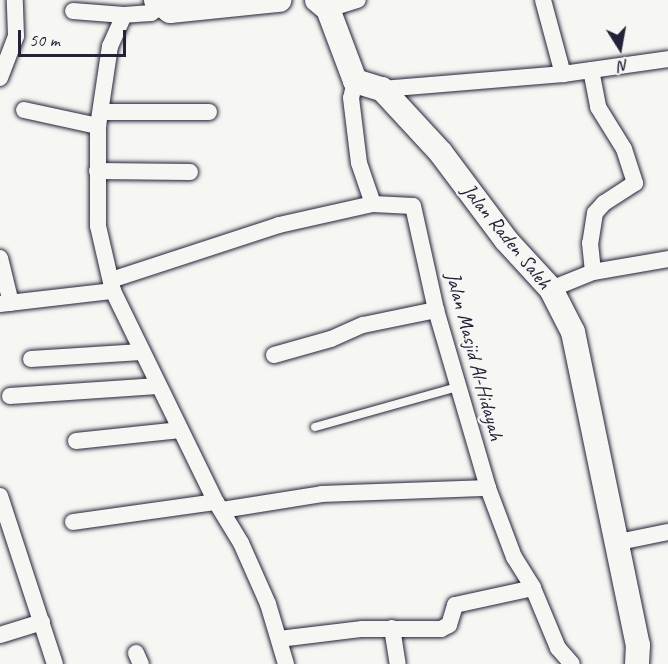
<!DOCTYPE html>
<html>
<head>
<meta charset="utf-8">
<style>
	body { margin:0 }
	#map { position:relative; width:668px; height:664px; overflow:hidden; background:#f6f6f2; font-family:Caveat,sans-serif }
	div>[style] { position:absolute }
	.roads { filter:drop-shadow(0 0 2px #22223b) drop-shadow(0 0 2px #22223b) }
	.lane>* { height:8px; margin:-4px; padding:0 4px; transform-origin:4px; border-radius:4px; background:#f6f6f2 }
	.street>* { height:16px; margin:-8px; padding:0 8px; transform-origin:8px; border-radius:8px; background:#f6f6f2 }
	.secondary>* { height:24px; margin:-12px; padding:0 12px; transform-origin:12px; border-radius:12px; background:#f6f6f2 }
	span { translate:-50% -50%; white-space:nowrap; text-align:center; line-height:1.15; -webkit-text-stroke:4.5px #f6f6f2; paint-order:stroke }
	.street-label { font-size:21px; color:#22223b }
	.north { position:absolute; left:590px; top:18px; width:60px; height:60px; -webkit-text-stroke:4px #f6f6f2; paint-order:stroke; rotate:169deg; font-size:16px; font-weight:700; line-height:24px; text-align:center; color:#22223b }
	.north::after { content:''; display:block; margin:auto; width:21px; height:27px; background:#22223b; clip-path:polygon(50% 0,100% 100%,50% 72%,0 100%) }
	.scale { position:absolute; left:18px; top:30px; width:108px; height:27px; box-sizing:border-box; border:3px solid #22223b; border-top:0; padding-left:8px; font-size:18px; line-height:21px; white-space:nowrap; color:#22223b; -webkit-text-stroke:4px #f6f6f2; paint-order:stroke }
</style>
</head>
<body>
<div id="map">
	<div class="roads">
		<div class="lane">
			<i style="left:315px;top:427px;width:148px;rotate:-15.7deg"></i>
		</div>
		<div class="street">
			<i style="left:543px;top:0;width:77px;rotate:74.9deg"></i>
			<i style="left:161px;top:6px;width:12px;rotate:145deg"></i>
			<i style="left:151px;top:13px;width:27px;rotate:176deg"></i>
			<i style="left:124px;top:15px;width:34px;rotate:114deg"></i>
			<i style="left:110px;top:46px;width:81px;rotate:98.5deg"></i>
			<i style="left:98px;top:126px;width:100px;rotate:90deg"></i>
			<i style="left:98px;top:226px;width:67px;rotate:77deg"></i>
			<i style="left:113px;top:291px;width:235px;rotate:64deg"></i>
			<i style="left:216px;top:502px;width:48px;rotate:58.6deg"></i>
			<i style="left:241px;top:543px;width:67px;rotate:66.1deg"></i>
			<i style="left:268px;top:604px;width:63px;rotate:73.3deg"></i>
			<i style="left:328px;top:9px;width:31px;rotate:-17deg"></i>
			<i style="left:73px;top:11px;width:51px;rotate:4.5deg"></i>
			<i style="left:591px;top:70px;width:38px;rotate:79deg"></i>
			<i style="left:598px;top:107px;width:49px;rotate:58.2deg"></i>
			<i style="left:624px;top:149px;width:36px;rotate:72deg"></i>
			<i style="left:635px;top:183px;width:37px;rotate:147deg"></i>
			<i style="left:604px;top:203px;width:13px;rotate:132deg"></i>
			<i style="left:595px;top:213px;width:30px;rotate:99deg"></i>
			<i style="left:590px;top:243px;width:29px;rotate:84deg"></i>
			<i style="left:0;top:78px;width:45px;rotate:-69.1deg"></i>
			<i style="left:16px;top:36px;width:36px;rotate:-92deg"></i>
			<i style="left:355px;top:81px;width:17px;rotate:103deg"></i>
			<i style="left:351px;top:98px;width:65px;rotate:83deg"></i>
			<i style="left:359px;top:163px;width:43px;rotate:71.1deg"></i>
			<i style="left:373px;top:204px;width:40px;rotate:2.9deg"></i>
			<i style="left:413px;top:206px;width:107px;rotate:77.5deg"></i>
			<i style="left:436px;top:310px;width:185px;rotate:73.7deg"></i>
			<i style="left:488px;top:488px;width:74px;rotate:69.4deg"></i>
			<i style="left:514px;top:557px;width:36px;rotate:58deg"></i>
			<i style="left:533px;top:588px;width:65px;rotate:67.4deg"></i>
			<i style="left:558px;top:648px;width:21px;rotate:49deg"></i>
			<i style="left:382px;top:89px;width:182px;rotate:-4.7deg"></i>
			<i style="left:563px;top:74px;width:106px;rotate:-8.1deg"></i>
			<i style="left:24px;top:110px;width:76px;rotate:12.2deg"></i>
			<i style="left:101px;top:112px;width:108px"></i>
			<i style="left:97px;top:171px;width:93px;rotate:0.6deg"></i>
			<i style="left:0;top:258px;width:46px;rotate:76.3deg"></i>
			<i style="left:111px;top:280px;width:177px;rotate:-18.1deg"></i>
			<i style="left:279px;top:225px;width:96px;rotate:-12.6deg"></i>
			<i style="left:551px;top:289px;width:45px;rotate:-22deg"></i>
			<i style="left:593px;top:272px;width:76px;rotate:-9.8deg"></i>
			<i style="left:0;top:304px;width:114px;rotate:-6.6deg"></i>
			<i style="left:274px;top:355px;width:59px;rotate:-15.7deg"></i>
			<i style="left:331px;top:339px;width:35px;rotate:-24deg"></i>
			<i style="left:363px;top:325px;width:75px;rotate:-11.6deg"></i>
			<i style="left:31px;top:359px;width:110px;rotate:-3.6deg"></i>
			<i style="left:10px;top:396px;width:148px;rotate:-3.9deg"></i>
			<i style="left:76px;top:441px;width:105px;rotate:-6deg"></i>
			<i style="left:0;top:496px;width:177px;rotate:71.9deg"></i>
			<i style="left:222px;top:510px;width:101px;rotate:-9.1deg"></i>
			<i style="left:322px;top:494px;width:166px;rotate:-2.1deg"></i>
			<i style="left:73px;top:522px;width:144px;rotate:-8deg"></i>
			<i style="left:614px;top:543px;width:55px;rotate:-11.5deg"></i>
			<i style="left:392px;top:628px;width:36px;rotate:81deg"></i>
			<i style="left:0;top:635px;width:44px;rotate:-17.2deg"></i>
			<i style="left:279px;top:639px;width:84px;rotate:-6.9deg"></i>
			<i style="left:362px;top:629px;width:79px"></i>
			<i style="left:441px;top:629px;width:9px;rotate:-27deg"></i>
			<i style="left:449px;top:625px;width:21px;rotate:-73deg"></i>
			<i style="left:455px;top:605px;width:80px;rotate:-12.3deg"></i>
			<i style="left:136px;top:653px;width:12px;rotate:66deg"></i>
		</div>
		<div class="secondary">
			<i style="left:156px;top:0;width:18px;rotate:38deg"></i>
			<i style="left:170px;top:11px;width:110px;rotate:-5.8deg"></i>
			<i style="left:317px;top:0;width:14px;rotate:39deg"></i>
			<i style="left:328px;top:9px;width:77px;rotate:69.4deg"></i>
			<i style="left:355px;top:81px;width:28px;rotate:17deg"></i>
			<i style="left:382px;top:89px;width:87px;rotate:47.3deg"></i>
			<i style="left:441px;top:153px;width:109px;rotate:53.2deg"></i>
			<i style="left:506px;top:240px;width:67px;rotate:47.4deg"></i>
			<i style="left:551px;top:289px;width:48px;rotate:62.9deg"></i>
			<i style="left:573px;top:332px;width:320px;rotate:78.3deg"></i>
			<i style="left:638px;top:645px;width:19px;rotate:93deg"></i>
		</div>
	</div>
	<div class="street-label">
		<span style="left:507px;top:236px;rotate:51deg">Jalan Raden Saleh</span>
		<span style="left:475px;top:356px;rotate:75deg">Jalan Masjid Al-Hidayah</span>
	</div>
	<div class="north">N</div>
	<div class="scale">50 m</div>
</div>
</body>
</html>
